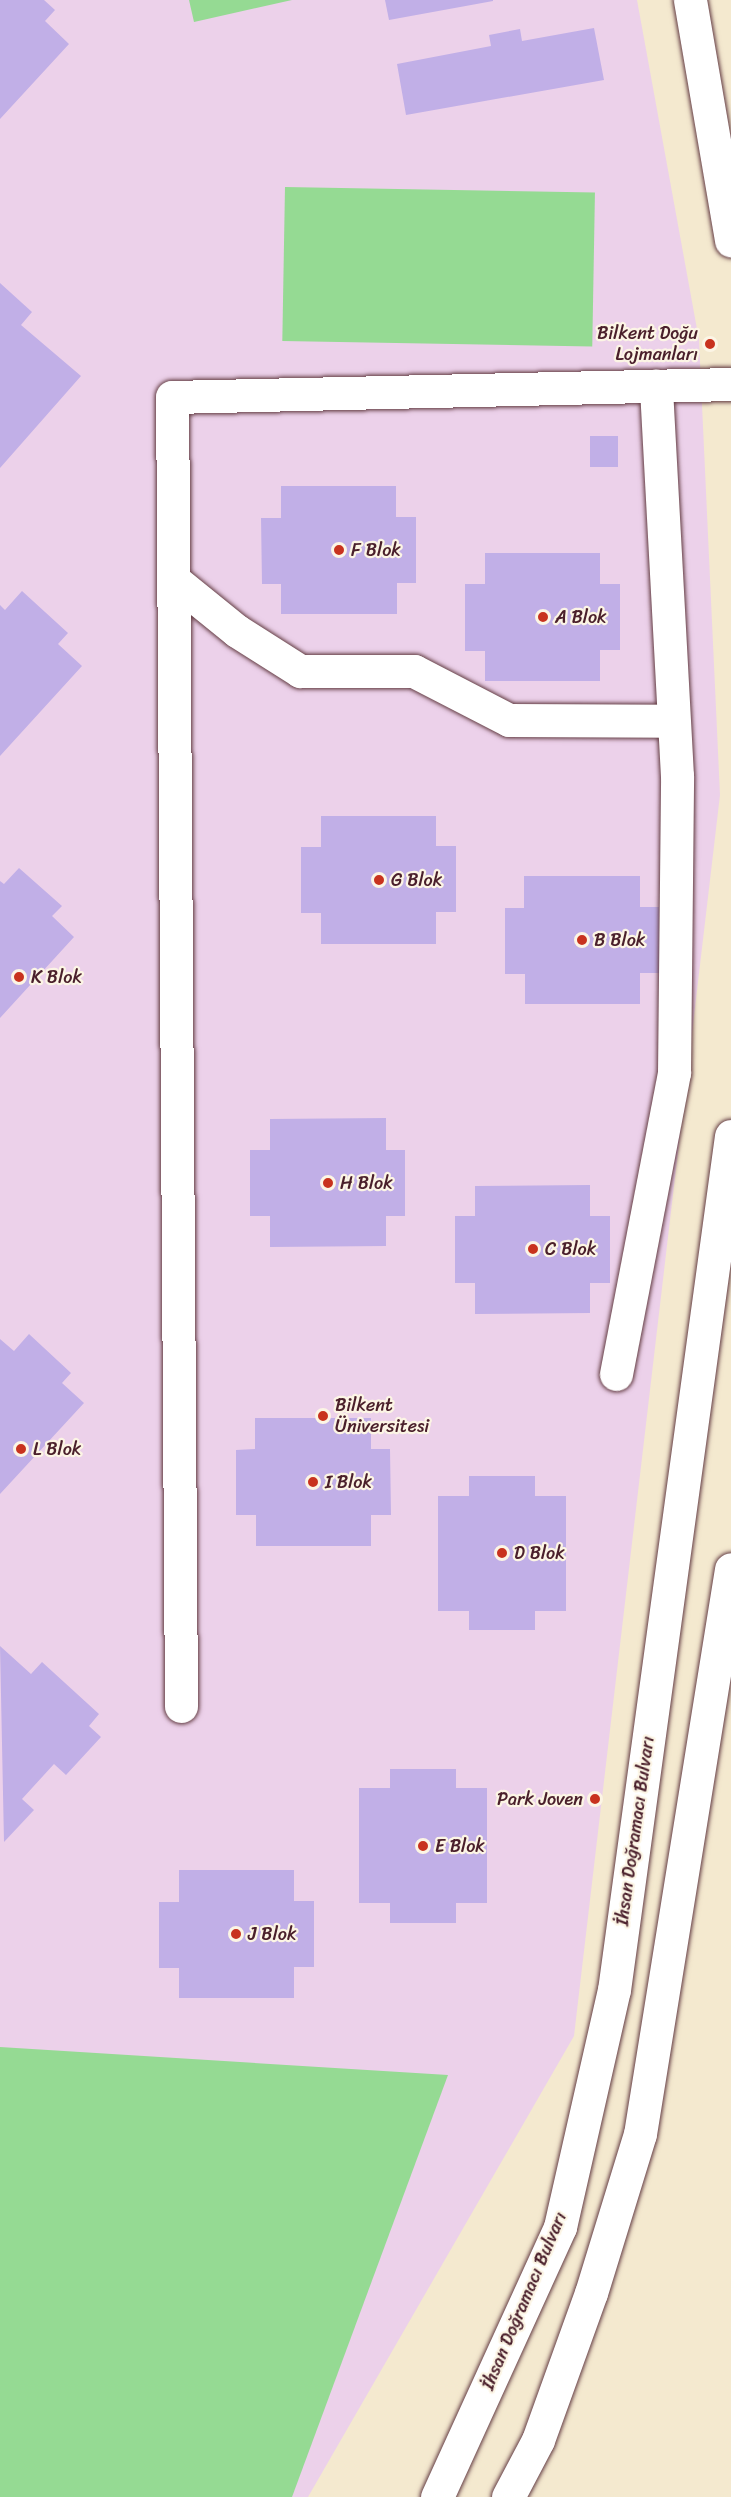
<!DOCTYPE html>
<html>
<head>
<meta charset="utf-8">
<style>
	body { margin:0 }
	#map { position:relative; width:731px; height:2497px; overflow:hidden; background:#f4e9cf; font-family:Sriracha,sans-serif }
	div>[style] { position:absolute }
	.built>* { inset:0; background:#ecd1ea }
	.green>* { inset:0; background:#95da93; transform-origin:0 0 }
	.building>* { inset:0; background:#c1afe7; transform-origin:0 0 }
	.roads { filter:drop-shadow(0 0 2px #643d44) drop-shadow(0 0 2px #643d44) }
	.minor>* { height:33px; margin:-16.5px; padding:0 16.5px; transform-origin:16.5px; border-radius:16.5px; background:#fff }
	.major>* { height:33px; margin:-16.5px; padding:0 16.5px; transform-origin:16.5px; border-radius:16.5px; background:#fff }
	.dots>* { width:16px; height:16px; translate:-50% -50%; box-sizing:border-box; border:3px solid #fcf5e5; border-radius:50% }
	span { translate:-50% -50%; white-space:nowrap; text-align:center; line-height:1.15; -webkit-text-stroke:4.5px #fcf5e5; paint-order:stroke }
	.poi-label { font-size:18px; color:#4a1f2b }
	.right { translate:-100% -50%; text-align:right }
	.left { translate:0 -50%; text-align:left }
	.street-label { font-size:18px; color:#4a1f2b }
</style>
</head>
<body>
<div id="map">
	<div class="built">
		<i style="clip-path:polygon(0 0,637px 0,699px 340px,720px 795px,574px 2036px,308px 2497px,0 2497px)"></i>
	</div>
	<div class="green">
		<i style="clip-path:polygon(189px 0,292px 0,194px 22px)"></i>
		<i style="left:285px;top:187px;width:310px;height:154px;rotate:1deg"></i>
		<i style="clip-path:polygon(0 2047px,448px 2075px,292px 2497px,0 2497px)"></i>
	</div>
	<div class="building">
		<i style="clip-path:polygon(0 0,44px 0,55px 10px,45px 21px,69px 44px,0 119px)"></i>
		<i style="clip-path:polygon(385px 0,493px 0,493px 1px,389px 20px)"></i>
		<i style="clip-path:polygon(594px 28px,604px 80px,406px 115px,397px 64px,491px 46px,489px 35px,520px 29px,522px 41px)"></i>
		<i style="clip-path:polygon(0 283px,32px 312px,21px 325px,81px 376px,0 468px)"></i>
		<i style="left:590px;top:436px;width:28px;height:31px"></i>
		<i style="clip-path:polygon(281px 486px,396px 486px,396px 517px,416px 517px,416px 583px,397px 583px,397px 614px,281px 614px,281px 584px,262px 584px,261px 518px,281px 518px)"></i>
		<i style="clip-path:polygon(485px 553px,600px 553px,600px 584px,620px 584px,620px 650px,600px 650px,600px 681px,485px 681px,485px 651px,465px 651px,465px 584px,485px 584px)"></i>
		<i style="clip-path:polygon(22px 591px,68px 633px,58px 644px,82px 666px,0 756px,0 605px,5px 610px)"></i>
		<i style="clip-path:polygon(321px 816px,436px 816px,436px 846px,456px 846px,456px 912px,436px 912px,436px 944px,321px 944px,321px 913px,301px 913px,301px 847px,321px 847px)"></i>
		<i style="clip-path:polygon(19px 868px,62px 906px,52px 916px,74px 937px,0 1018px,0 881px,4px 884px)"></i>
		<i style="clip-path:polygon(524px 876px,640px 876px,640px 907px,659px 907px,660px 973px,640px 973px,640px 1004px,525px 1004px,525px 974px,505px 974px,505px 908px,524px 908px)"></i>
		<i style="clip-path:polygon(386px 1118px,386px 1150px,405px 1150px,405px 1216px,386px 1216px,386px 1246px,270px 1247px,270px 1216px,250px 1216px,250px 1150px,270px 1150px,270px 1119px)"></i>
		<i style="clip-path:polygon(590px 1185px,590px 1216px,610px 1216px,610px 1283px,590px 1283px,590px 1313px,475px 1314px,475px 1283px,455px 1283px,455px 1216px,475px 1216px,475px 1186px)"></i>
		<i style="clip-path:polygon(29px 1334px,71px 1373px,62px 1383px,84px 1403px,0 1494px,0 1339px,14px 1351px)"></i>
		<i style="clip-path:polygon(255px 1418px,371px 1418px,371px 1449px,390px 1449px,391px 1515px,371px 1515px,371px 1546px,256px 1546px,256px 1515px,236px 1515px,236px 1450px,255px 1449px)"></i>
		<i style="clip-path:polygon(469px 1476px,535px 1476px,535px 1496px,566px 1496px,566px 1611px,535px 1611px,535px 1630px,469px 1630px,469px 1611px,438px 1611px,438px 1496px,469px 1496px)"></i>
		<i style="clip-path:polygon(0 1646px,31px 1674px,42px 1662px,99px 1714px,89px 1726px,101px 1737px,66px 1775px,54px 1764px,22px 1799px,34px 1810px,4px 1842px)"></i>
		<i style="clip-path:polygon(390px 1769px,456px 1769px,456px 1788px,487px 1788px,487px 1903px,456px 1903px,456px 1923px,390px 1923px,390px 1903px,359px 1903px,359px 1788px,390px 1788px)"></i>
		<i style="clip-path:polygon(179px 1870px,294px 1870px,294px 1901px,314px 1901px,314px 1967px,294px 1967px,294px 1998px,179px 1998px,179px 1968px,159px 1968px,159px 1902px,179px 1902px)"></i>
	</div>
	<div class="roads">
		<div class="minor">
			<i style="left:174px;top:580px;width:81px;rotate:39deg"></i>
			<i style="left:237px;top:631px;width:75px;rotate:32.4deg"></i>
			<i style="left:300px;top:671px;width:114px"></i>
			<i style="left:414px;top:671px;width:107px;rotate:27.3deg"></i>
			<i style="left:509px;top:720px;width:164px;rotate:0.3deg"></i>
			<i style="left:616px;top:1374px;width:307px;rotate:-79.1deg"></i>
			<i style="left:674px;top:1073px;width:297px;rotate:-89.4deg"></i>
			<i style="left:677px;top:776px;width:391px;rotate:-93.1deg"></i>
			<i style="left:181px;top:1706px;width:1309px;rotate:-90.39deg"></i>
			<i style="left:172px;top:397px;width:559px;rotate:-1.33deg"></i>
		</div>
		<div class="major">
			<i style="left:690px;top:0;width:244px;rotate:80.3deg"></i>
			<i style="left:437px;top:2497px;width:297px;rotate:-65.5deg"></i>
			<i style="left:560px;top:2227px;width:243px;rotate:-77.2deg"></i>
			<i style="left:614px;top:1990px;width:862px;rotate:-82.2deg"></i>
			<i style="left:508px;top:2497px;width:64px;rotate:-62.2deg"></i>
			<i style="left:538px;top:2440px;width:156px;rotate:-70.2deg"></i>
			<i style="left:591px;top:2293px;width:166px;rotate:-72.9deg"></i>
			<i style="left:640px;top:2134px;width:572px;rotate:-80.85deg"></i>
		</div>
	</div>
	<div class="dots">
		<i style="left:710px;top:344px;background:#c8321e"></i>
		<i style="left:339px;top:550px;background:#c8321e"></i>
		<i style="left:543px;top:617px;background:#c8321e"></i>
		<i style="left:379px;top:880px;background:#c8321e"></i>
		<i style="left:582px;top:940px;background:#c8321e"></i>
		<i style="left:19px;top:977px;background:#c8321e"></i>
		<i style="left:328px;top:1183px;background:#c8321e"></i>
		<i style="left:533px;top:1249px;background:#c8321e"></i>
		<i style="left:323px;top:1416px;background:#c8321e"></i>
		<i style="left:21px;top:1449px;background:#c8321e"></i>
		<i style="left:313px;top:1482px;background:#c8321e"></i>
		<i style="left:502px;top:1553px;background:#c8321e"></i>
		<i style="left:595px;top:1799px;background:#c8321e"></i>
		<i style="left:423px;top:1846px;background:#c8321e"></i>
		<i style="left:236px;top:1934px;background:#c8321e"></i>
	</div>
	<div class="poi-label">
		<span class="right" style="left:698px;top:344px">Bilkent Doğu<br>Lojmanları</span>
		<span class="left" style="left:351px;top:550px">F Blok</span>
		<span class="left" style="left:555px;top:617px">A Blok</span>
		<span class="left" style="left:391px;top:880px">G Blok</span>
		<span class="left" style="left:594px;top:940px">B Blok</span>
		<span class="left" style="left:31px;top:977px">K Blok</span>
		<span class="left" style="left:340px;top:1183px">H Blok</span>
		<span class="left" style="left:545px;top:1249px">C Blok</span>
		<span class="left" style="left:335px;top:1416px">Bilkent<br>Üniversitesi</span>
		<span class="left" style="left:33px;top:1449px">L Blok</span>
		<span class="left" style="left:325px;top:1482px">I Blok</span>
		<span class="left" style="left:514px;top:1553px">D Blok</span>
		<span class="right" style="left:583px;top:1799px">Park Joven</span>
		<span class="left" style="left:435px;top:1846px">E Blok</span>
		<span class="left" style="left:248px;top:1934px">J Blok</span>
	</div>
	<div class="street-label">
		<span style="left:635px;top:1831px;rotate:-82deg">İhsan Doğramacı Bulvarı</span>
		<span style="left:524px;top:2301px;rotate:-67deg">İhsan Doğramacı Bulvarı</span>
	</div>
</div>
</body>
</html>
